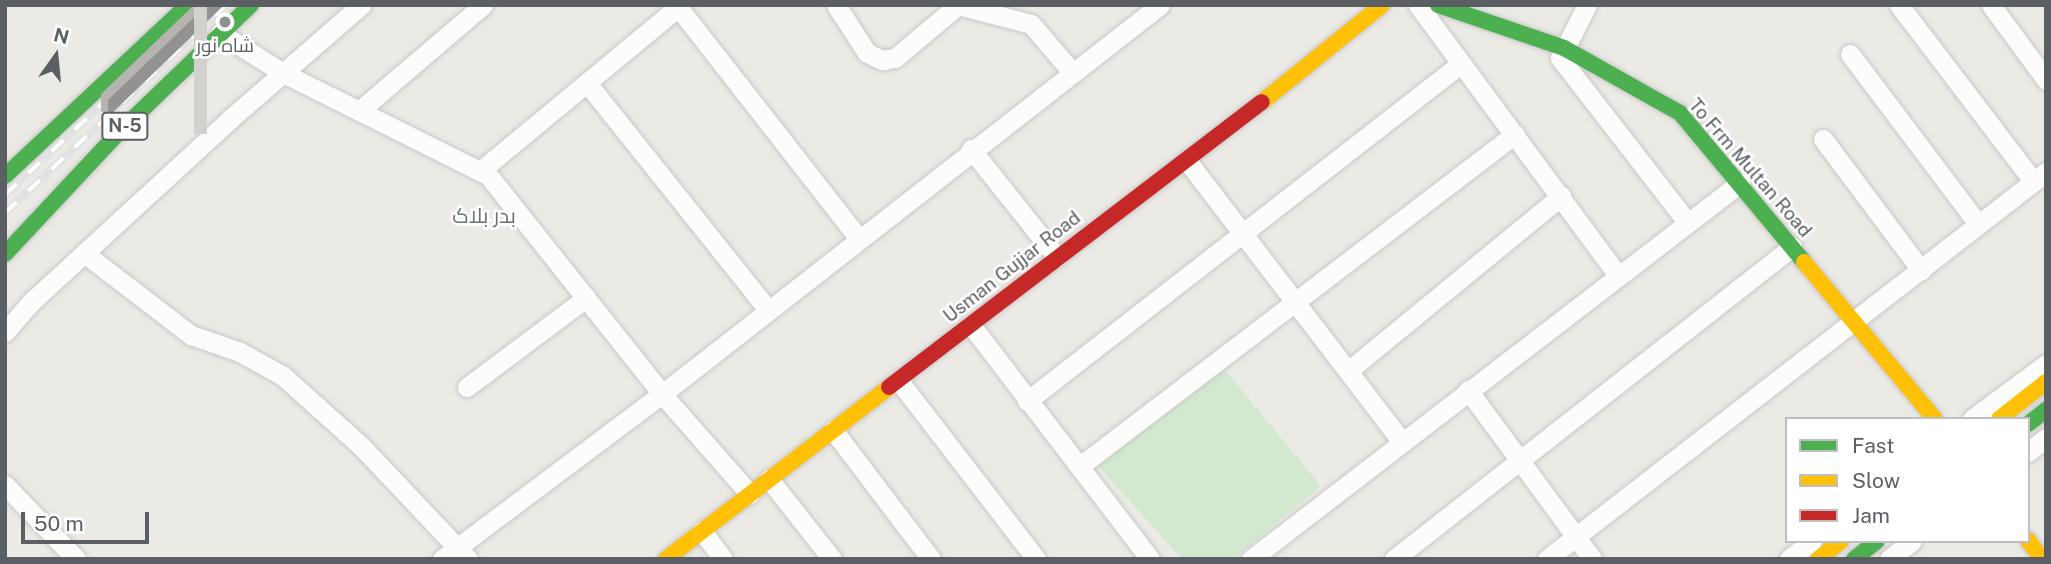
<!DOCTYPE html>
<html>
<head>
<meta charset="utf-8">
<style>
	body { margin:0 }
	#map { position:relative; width:2051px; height:564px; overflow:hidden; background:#eceae5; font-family:"Public Sans",Cairo,sans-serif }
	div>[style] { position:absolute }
	.green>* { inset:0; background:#d3e9cf }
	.roads { filter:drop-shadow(0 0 2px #c8c8c8) drop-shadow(0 0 2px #c8c8c8) }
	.street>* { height:19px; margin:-9.5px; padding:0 9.5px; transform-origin:9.5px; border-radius:9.5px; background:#fcfcfb }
	.fast>* { height:16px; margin:-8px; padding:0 8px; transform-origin:8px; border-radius:8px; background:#4caf50 }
	.slow>* { height:16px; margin:-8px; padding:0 8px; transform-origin:8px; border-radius:8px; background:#ffc107 }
	.jam>* { height:16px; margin:-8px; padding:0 8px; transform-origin:8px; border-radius:8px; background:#c62828 }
	.rail>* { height:8px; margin-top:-4px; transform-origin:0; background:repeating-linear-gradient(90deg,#fff 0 16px,#e3e2e2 0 32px); box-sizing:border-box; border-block:2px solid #e3e2e2 }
	.wall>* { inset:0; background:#b5b4b1 }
	.shaded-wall>* { inset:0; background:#939290 }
	.building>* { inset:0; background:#d2d1ce; transform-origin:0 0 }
	.dots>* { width:19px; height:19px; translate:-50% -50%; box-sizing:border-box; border:4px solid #fff; border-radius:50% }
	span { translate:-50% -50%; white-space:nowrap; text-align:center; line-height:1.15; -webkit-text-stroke:5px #fff; paint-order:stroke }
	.shield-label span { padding:2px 5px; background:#fff; border:2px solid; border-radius:5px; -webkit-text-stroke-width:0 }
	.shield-label { font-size:18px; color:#5b5f64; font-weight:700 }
	.poi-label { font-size:19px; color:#5b5f64 }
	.street-label { font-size:19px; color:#5b5f64 }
	.neighbourhood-label { font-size:21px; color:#6c7276 }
	.frame { position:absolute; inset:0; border:7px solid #5b5f64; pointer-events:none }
	.legend { position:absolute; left:1785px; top:417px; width:245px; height:126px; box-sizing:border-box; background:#fff; border:2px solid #bdbfc1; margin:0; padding:9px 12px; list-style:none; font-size:21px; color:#5b5f64 }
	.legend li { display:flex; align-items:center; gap:14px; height:35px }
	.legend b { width:35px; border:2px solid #bdbfc1 }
	.north { position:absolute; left:21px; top:21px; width:70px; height:70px; -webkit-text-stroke:5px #fff; paint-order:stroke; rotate:15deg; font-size:19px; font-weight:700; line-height:28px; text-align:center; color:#5b5f64 }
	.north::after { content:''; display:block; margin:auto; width:24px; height:32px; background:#5b5f64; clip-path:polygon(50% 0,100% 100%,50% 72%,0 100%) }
	.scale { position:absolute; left:21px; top:512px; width:128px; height:32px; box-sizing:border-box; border:4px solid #5b5f64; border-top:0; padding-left:9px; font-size:21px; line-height:24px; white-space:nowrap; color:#5b5f64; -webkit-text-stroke:5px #fff; paint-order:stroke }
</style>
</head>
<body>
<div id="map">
	<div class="green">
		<i style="clip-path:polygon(1224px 369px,1321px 486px,1233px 559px,1182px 559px,1097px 465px)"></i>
	</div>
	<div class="roads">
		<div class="street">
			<i style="left:836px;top:5px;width:57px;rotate:57.1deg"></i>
			<i style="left:867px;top:53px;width:17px;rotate:25deg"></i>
			<i style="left:882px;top:60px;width:13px;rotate:-9deg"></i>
			<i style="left:895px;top:58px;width:82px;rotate:-40.1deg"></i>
			<i style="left:958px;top:5px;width:75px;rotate:14.6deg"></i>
			<i style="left:1031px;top:24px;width:63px;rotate:49.5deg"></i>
			<i style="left:1418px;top:5px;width:335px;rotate:53.5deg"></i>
			<i style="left:1587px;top:5px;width:59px;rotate:117deg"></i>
			<i style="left:1560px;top:58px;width:207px;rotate:52.2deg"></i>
			<i style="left:1899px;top:5px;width:221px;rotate:52.7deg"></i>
			<i style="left:1991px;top:5px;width:93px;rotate:53.7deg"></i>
			<i style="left:678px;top:7px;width:292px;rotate:52deg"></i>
			<i style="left:220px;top:33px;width:75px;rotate:32.4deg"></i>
			<i style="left:283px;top:73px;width:229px;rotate:26.5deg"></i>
			<i style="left:488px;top:175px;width:280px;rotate:51.5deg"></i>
			<i style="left:662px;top:394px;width:133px;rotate:48.7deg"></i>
			<i style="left:1850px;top:54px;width:213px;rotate:53deg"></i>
			<i style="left:587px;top:83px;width:290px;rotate:51.4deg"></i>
			<i style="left:359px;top:111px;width:163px;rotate:-40.5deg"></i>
			<i style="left:1823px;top:139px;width:164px;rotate:53.2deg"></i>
			<i style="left:971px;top:149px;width:138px;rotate:51.5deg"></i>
			<i style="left:1188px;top:162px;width:352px;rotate:52.6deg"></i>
			<i style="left:480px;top:171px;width:261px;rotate:-39.6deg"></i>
			<i style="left:84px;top:253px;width:135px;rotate:37.5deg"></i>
			<i style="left:191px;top:335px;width:52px;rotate:19.1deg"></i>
			<i style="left:240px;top:352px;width:49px;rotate:29.2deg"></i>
			<i style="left:283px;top:376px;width:106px;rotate:41.9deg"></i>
			<i style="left:362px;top:447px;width:154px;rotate:46.6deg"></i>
			<i style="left:971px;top:325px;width:295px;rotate:52.6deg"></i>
			<i style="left:5px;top:332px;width:38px;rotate:-49deg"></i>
			<i style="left:30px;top:303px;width:272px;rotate:-42.6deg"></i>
			<i style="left:230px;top:119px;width:174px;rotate:-41deg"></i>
			<i style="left:1348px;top:371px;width:276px;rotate:-39.4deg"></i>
			<i style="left:899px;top:381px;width:225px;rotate:52.4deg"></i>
			<i style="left:467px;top:387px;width:149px;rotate:-36.8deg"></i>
			<i style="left:1468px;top:390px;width:210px;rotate:53.7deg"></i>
			<i style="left:1027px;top:401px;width:547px;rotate:-37.87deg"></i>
			<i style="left:1972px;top:419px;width:92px;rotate:-36.6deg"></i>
			<i style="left:833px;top:430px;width:162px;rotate:52.8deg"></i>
			<i style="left:2028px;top:452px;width:23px;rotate:-38deg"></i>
			<i style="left:1080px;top:466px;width:547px;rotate:-37.35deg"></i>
			<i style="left:769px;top:479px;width:102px;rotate:51.8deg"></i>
			<i style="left:5px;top:485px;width:103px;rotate:46.2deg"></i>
			<i style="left:702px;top:531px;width:35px;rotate:53deg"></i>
			<i style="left:442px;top:559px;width:275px;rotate:-36.9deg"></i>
			<i style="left:662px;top:394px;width:632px;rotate:-37.99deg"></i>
			<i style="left:1251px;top:559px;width:617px;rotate:-37.56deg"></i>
			<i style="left:1394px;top:559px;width:506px;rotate:-38.09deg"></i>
			<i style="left:1547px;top:559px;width:631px;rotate:-37.8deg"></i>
			<i style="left:1789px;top:559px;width:29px;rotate:-38deg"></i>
			<i style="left:1889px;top:559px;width:29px;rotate:-38deg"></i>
		</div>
		<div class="fast">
			<i style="left:1438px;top:5px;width:133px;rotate:18.8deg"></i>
			<i style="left:1564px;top:48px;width:133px;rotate:29.3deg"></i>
			<i style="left:1680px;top:113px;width:194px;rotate:50.2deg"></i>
			<i style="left:5px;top:176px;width:250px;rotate:-43.1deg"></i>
			<i style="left:5px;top:254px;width:167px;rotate:-46.9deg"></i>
			<i style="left:119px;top:132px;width:183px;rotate:-43.9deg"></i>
			<i style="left:2028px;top:424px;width:23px;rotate:-38deg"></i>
			<i style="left:1854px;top:559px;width:29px;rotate:-38deg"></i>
		</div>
		<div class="slow">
			<i style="left:1262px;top:102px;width:154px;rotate:-38.9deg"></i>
			<i style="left:1804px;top:262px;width:204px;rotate:50.2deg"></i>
			<i style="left:1999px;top:419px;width:60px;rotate:-38.2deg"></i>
			<i style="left:2028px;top:540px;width:24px;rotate:54deg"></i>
			<i style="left:666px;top:559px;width:282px;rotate:-37.6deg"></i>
			<i style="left:1818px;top:559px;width:29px;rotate:-38deg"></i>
		</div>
		<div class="jam">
			<i style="left:889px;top:387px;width:469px;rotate:-37.4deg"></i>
		</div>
	</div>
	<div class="rail">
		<i style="left:5px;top:195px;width:151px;rotate:-43.1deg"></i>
		<i style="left:5px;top:213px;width:303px;rotate:-43.3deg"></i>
	</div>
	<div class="wall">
		<i style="clip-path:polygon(194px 5px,224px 5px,108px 117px,101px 111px,101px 94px)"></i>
	</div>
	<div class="shaded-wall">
		<i style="clip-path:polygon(207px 5px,224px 5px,108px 117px,108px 100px)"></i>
	</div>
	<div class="building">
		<i style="left:194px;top:5px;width:13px;height:129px"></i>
	</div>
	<div class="dots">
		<i style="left:225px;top:22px;background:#8e9091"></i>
	</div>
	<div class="shield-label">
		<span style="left:125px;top:126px">N-5</span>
	</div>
	<div class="poi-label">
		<span style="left:225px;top:46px">شاہ نور</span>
	</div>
	<div class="street-label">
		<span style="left:1750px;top:168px;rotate:49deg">To Frm Multan Road</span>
		<span style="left:1012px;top:267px;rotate:-38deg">Usman Gujjar Road</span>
	</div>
	<div class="neighbourhood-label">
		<span style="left:484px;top:216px">بدر بلاک</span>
	</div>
	<div class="frame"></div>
	<ul class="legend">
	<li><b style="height:9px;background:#4caf50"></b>Fast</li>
	<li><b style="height:9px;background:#ffc107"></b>Slow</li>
	<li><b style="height:9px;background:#c62828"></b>Jam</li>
	</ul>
	<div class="north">N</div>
	<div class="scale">50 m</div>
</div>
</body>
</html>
